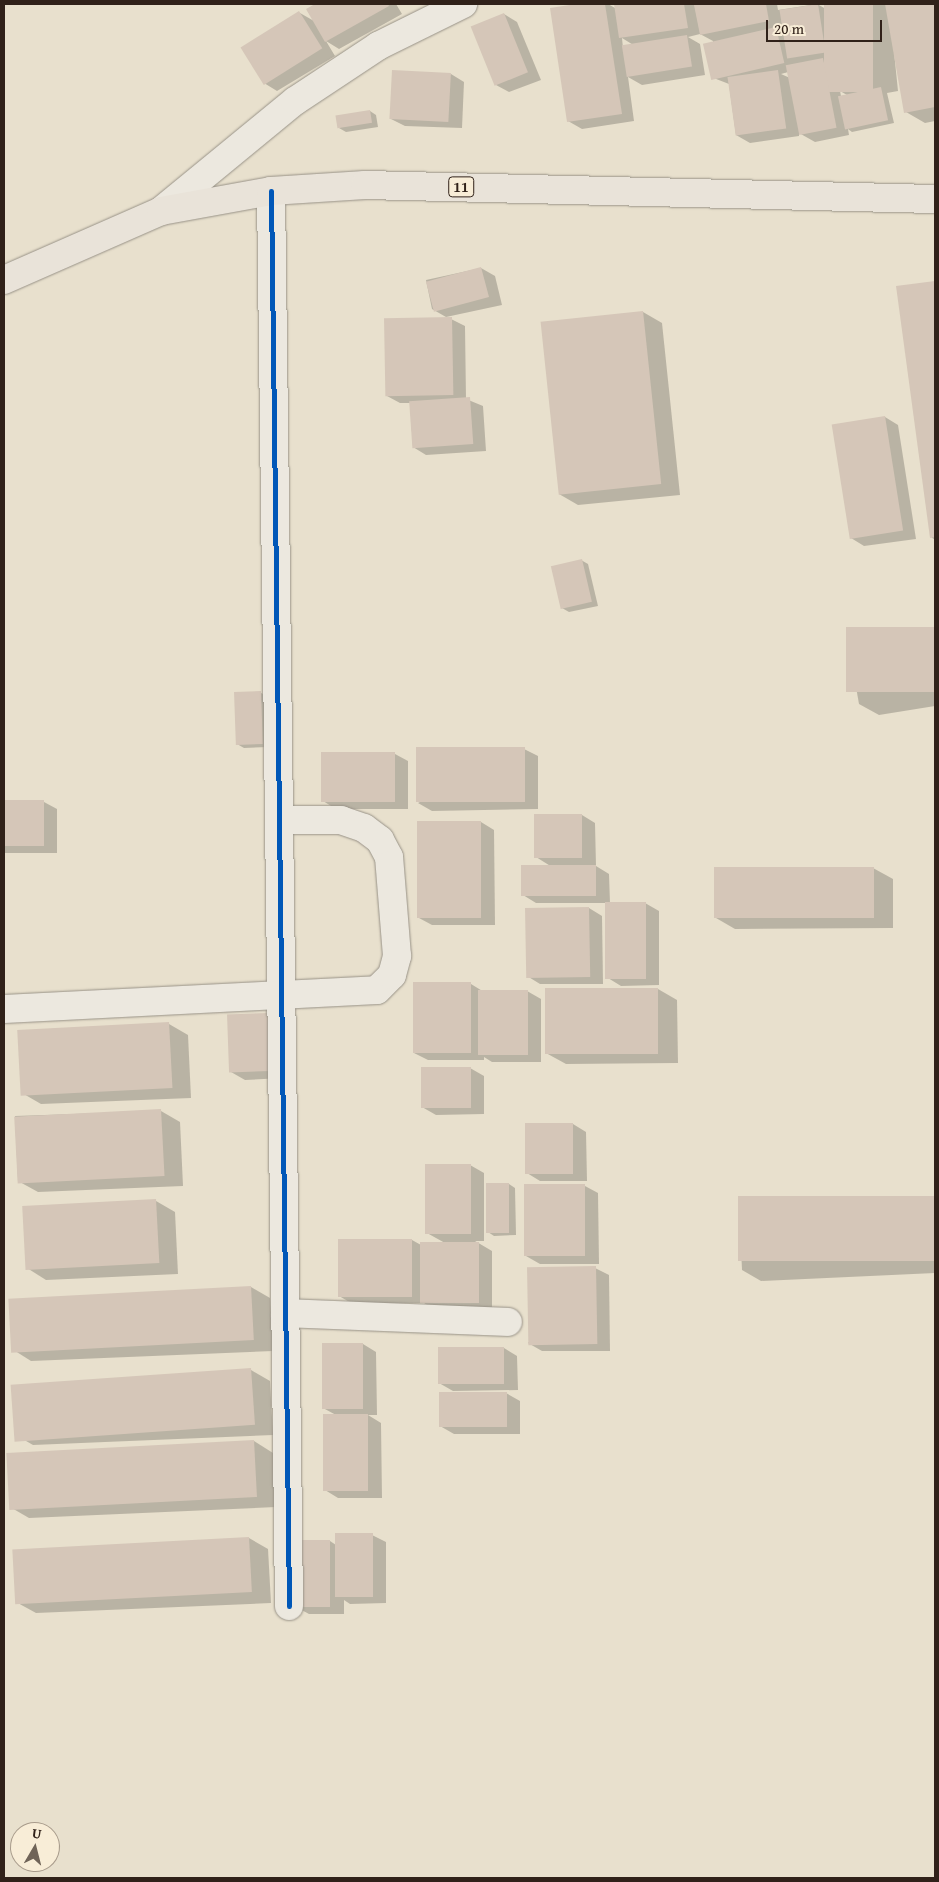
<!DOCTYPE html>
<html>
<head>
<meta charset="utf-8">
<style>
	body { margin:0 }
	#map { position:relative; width:939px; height:1882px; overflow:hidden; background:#e8e0cd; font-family:"Gentium Book Plus",serif }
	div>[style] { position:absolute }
	.shadow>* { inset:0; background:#0003 }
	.building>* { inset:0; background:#d5c6b8; transform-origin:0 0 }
	.roads { filter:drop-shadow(0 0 1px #989287) drop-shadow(0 0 1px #989287) }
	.minor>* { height:28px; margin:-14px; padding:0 14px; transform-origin:14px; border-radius:14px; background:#ece8df }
	.highway>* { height:28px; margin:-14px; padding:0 14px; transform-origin:14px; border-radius:14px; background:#e9e3d9 }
	.cycleway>* { height:5px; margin:-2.5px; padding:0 2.5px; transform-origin:2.5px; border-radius:2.5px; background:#0057b8 }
	span { translate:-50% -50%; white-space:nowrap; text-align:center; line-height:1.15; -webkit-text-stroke:5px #f8edd7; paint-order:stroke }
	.shield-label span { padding:1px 4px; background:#f8edd7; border:1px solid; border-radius:4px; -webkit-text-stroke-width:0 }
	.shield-label { font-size:15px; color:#302119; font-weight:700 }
	.frame { position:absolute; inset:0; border:5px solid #302119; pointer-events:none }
	.north { position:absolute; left:10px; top:1822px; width:50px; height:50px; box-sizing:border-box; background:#f8edd7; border:1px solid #a89b8b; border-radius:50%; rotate:8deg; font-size:14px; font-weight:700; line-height:20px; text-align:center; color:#302119 }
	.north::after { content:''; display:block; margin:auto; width:18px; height:22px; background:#706458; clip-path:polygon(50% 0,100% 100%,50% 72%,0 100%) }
	.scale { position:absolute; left:766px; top:20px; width:116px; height:22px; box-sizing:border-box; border:2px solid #302119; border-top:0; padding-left:6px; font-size:15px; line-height:18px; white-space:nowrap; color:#302119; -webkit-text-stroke:4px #f8edd7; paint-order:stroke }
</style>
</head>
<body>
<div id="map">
	<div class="shadow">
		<i style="clip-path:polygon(318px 4px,396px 4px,402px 14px,339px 49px,326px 41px,335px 56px,277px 91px,264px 83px,300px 13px,314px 21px,307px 10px)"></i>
		<i style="clip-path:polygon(evenodd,585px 4px,608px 4px,615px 8px,615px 4px,777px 4px,778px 10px,817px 4px,826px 9px,825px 4px,935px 4px,935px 121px,925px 123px,906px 112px,893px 42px,898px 91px,887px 93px,894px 123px,852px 132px,848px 129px,849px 135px,815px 142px,799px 133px,799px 136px,750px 143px,736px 135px,729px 84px,711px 77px,713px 41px,700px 34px,688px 37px,700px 44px,705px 75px,642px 85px,628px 77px,634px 121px,582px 129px,568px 121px,551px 9px,585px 4px,784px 28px,784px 33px,778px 29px,784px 28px,585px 4px,622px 38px,635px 46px,623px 48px,622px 38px,585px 4px,834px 60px,835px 67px,826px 62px,834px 60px,585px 4px,788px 72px,790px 78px,781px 74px,788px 72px,585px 4px,840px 91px,847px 95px,841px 96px,840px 91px)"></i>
		<i style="clip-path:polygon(504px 14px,517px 22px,541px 80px,509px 92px,496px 85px)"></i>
		<i style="clip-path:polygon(451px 74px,464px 82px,462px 128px,405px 126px,391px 119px)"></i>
		<i style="clip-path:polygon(370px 111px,376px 115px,378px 127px,346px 132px,339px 128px)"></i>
		<i style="clip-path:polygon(481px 268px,495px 276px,502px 305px,446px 317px,432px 309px,426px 280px)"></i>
		<i style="clip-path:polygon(935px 282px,935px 540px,931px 537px,898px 287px)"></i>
		<i style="clip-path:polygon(643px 312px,662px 323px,680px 495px,578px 505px,559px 494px)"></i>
		<i style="clip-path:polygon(451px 319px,465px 326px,466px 399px,483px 406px,486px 451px,426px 455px,413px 447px,410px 403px,400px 403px,387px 396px)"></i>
		<i style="clip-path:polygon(885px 417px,898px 425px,916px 539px,864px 546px,851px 538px)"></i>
		<i style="clip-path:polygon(581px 560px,588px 564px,598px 606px,569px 612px,562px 608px)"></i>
		<i style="clip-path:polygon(935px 628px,935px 706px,879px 715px,859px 704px,848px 642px)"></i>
		<i style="clip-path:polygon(261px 693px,267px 696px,269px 747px,244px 748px,237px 744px)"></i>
		<i style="clip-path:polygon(524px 749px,538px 756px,538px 809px,432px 811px,418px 803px)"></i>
		<i style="clip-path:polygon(395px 754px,408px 761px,408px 809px,336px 809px,323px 801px)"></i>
		<i style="clip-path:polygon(4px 802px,44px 802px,57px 809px,57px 853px,4px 853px)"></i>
		<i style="clip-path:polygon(582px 815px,595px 823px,596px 866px,609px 874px,610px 903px,645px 903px,659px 911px,659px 985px,621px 986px,608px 978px,607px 903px,536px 903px,523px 895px,552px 867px,536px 857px)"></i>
		<i style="clip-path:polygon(481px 822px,494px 830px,495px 925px,432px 925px,419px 918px)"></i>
		<i style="clip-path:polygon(873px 868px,893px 879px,893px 928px,735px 929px,716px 918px)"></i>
		<i style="clip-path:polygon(589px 908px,602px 916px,603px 984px,540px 984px,527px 976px)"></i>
		<i style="clip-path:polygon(471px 984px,484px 992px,527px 991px,541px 999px,541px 1062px,492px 1062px,484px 1057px,484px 1060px,428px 1060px,414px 1053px)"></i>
		<i style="clip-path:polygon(658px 989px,677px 1000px,678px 1063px,566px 1064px,546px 1053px)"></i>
		<i style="clip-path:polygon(228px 1017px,283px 1078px,245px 1080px,231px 1072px)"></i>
		<i style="clip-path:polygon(169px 1024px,188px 1035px,191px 1098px,41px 1104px,22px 1093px)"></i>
		<i style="clip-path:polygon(470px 1068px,484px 1076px,484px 1114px,436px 1115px,422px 1107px)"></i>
		<i style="clip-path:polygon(161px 1111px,180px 1122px,183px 1186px,38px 1192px,18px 1181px,15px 1116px)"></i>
		<i style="clip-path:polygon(573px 1124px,586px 1132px,587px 1181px,540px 1181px,527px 1173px)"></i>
		<i style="clip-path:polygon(470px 1165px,484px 1173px,484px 1241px,475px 1241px,492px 1251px,492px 1309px,435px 1310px,424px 1303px,353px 1304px,339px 1296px,412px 1240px,421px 1245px,445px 1243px,427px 1233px)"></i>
		<i style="clip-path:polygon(509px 1184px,515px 1188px,516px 1235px,494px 1236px,488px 1232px)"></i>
		<i style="clip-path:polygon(585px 1186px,598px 1193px,599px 1264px,540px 1264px,526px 1256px)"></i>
		<i style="clip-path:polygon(935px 1197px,935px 1273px,761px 1281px,742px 1270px,739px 1206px)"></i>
		<i style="clip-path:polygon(156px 1201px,175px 1212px,178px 1274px,46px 1280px,27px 1268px)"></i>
		<i style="clip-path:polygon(595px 1268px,609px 1275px,610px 1351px,542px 1351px,528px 1343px)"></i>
		<i style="clip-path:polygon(251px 1287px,270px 1298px,273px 1351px,31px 1361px,12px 1349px)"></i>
		<i style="clip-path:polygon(363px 1344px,376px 1352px,377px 1415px,368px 1415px,381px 1423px,382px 1498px,338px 1498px,325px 1490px,336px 1415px,323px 1408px)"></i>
		<i style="clip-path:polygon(504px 1348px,517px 1356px,518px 1390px,453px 1391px,439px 1383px)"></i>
		<i style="clip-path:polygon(251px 1370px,270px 1381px,273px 1435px,33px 1445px,14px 1434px)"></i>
		<i style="clip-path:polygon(506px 1393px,520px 1401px,520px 1434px,454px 1434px,440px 1426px)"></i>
		<i style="clip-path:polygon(254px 1441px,273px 1453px,276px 1507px,29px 1518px,10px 1507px)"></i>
		<i style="clip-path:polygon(372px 1535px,386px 1542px,386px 1603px,350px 1604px,344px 1600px,344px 1614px,309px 1614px,296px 1607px,295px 1541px,330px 1541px,336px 1545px)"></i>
		<i style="clip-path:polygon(249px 1538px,268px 1549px,271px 1603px,36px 1613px,16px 1602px)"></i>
	</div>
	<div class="building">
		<i style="clip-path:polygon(315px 4px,388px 4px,389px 6px,325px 42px,306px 9px)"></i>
		<i style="clip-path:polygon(576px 4px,605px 4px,622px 114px,567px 122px,550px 8px)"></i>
		<i style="clip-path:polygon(614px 4px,684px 4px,688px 28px,619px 38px)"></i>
		<i style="clip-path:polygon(701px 4px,766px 4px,769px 21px,700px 35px,694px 5px)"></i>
		<i style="left:818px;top:4px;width:49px;height:39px;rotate:81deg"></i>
		<i style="left:824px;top:4px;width:49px;height:88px"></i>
		<i style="clip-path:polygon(885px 4px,935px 4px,935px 107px,904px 113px)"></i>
		<i style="left:299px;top:11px;width:44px;height:69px;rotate:58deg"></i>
		<i style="left:504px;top:13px;width:64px;height:36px;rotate:68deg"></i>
		<i style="left:776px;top:27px;width:37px;height:75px;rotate:77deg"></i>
		<i style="left:687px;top:35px;width:32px;height:66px;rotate:81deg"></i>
		<i style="left:823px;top:58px;width:71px;height:38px;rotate:79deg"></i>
		<i style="left:392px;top:70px;width:59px;height:49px;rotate:3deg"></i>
		<i style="left:778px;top:70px;width:59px;height:51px;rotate:82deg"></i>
		<i style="left:881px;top:87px;width:34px;height:44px;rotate:78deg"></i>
		<i style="left:370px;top:110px;width:13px;height:35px;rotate:81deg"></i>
		<i style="left:481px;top:267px;width:31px;height:57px;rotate:75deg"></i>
		<i style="clip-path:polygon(935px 281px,935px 537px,930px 538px,896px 286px)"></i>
		<i style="left:643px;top:311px;width:174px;height:103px;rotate:84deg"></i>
		<i style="left:452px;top:317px;width:78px;height:68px;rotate:89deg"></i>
		<i style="left:470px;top:397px;width:47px;height:61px;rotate:86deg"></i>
		<i style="left:885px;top:416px;width:116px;height:54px;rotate:81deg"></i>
		<i style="left:582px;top:559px;width:44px;height:32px;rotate:77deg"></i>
		<i style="left:935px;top:627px;width:65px;height:89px;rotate:90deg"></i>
		<i style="left:261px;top:691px;width:53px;height:27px;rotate:88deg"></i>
		<i style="left:525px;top:747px;width:55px;height:109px;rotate:90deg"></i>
		<i style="left:395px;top:752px;width:50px;height:74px;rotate:90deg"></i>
		<i style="left:44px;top:800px;width:46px;height:40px;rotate:90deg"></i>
		<i style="left:534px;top:814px;width:48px;height:44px"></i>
		<i style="left:417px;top:821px;width:64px;height:97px"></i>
		<i style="left:521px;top:865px;width:75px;height:31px"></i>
		<i style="left:874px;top:867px;width:51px;height:160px;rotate:90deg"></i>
		<i style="left:605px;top:902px;width:41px;height:77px"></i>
		<i style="left:589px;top:907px;width:70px;height:64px;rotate:89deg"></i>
		<i style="left:471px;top:982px;width:71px;height:58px;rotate:90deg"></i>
		<i style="left:545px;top:988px;width:113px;height:66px"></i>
		<i style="left:478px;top:990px;width:50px;height:65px"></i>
		<i style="left:268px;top:1013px;width:58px;height:41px;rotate:88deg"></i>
		<i style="left:169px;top:1022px;width:66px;height:152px;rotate:87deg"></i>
		<i style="left:421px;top:1067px;width:50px;height:41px"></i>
		<i style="left:161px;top:1109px;width:67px;height:147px;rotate:87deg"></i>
		<i style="left:525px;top:1123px;width:48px;height:51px"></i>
		<i style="left:425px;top:1164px;width:46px;height:70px"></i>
		<i style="left:486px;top:1183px;width:23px;height:50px"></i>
		<i style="left:585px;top:1184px;width:72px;height:61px;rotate:90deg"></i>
		<i style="left:935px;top:1196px;width:65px;height:197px;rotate:90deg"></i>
		<i style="left:156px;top:1199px;width:64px;height:134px;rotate:87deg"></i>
		<i style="left:338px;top:1239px;width:74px;height:58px"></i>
		<i style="left:420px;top:1242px;width:59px;height:61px"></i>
		<i style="left:596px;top:1266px;width:78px;height:69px;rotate:89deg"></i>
		<i style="left:251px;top:1286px;width:54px;height:243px;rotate:87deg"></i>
		<i style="left:322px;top:1343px;width:41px;height:66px"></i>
		<i style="left:438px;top:1347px;width:66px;height:37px"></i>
		<i style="left:251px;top:1368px;width:57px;height:241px;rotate:86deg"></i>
		<i style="left:439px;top:1392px;width:68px;height:35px"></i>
		<i style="left:323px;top:1414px;width:45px;height:77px"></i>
		<i style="left:254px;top:1440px;width:57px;height:248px;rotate:87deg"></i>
		<i style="left:335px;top:1533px;width:38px;height:64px"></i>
		<i style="left:249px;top:1537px;width:55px;height:237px;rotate:87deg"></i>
		<i style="left:293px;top:1540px;width:37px;height:67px"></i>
	</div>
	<div class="roads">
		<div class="minor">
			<i style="left:271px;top:191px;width:1415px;rotate:89.27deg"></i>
			<i style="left:161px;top:211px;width:173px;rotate:-39.4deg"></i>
			<i style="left:295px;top:101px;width:100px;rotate:-33.5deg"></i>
			<i style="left:378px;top:46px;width:95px;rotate:-26.3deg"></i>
			<i style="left:4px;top:1009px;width:373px;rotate:-2.9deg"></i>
			<i style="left:377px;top:990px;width:21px;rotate:-45deg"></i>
			<i style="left:392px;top:975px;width:20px;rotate:-75deg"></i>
			<i style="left:397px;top:956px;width:99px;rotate:-94.6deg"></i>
			<i style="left:389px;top:857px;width:19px;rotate:-118deg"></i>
			<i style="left:380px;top:840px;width:20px;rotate:-143deg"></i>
			<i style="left:364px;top:828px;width:24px;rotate:-161deg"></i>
			<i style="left:341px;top:820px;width:62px;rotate:180deg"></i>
			<i style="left:285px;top:1313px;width:223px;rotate:2.3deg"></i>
		</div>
		<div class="highway">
			<i style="left:4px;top:280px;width:171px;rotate:-23.7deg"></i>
			<i style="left:161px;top:211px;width:112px;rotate:-10.3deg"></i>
			<i style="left:271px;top:191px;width:94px;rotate:-3.7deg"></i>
			<i style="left:365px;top:185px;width:570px;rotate:1.41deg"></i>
		</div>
	</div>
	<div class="cycleway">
		<i style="left:271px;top:191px;width:1415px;rotate:89.27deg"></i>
	</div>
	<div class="shield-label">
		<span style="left:461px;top:187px">11</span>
	</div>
	<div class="frame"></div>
	<div class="north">U</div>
	<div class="scale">20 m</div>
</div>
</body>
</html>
